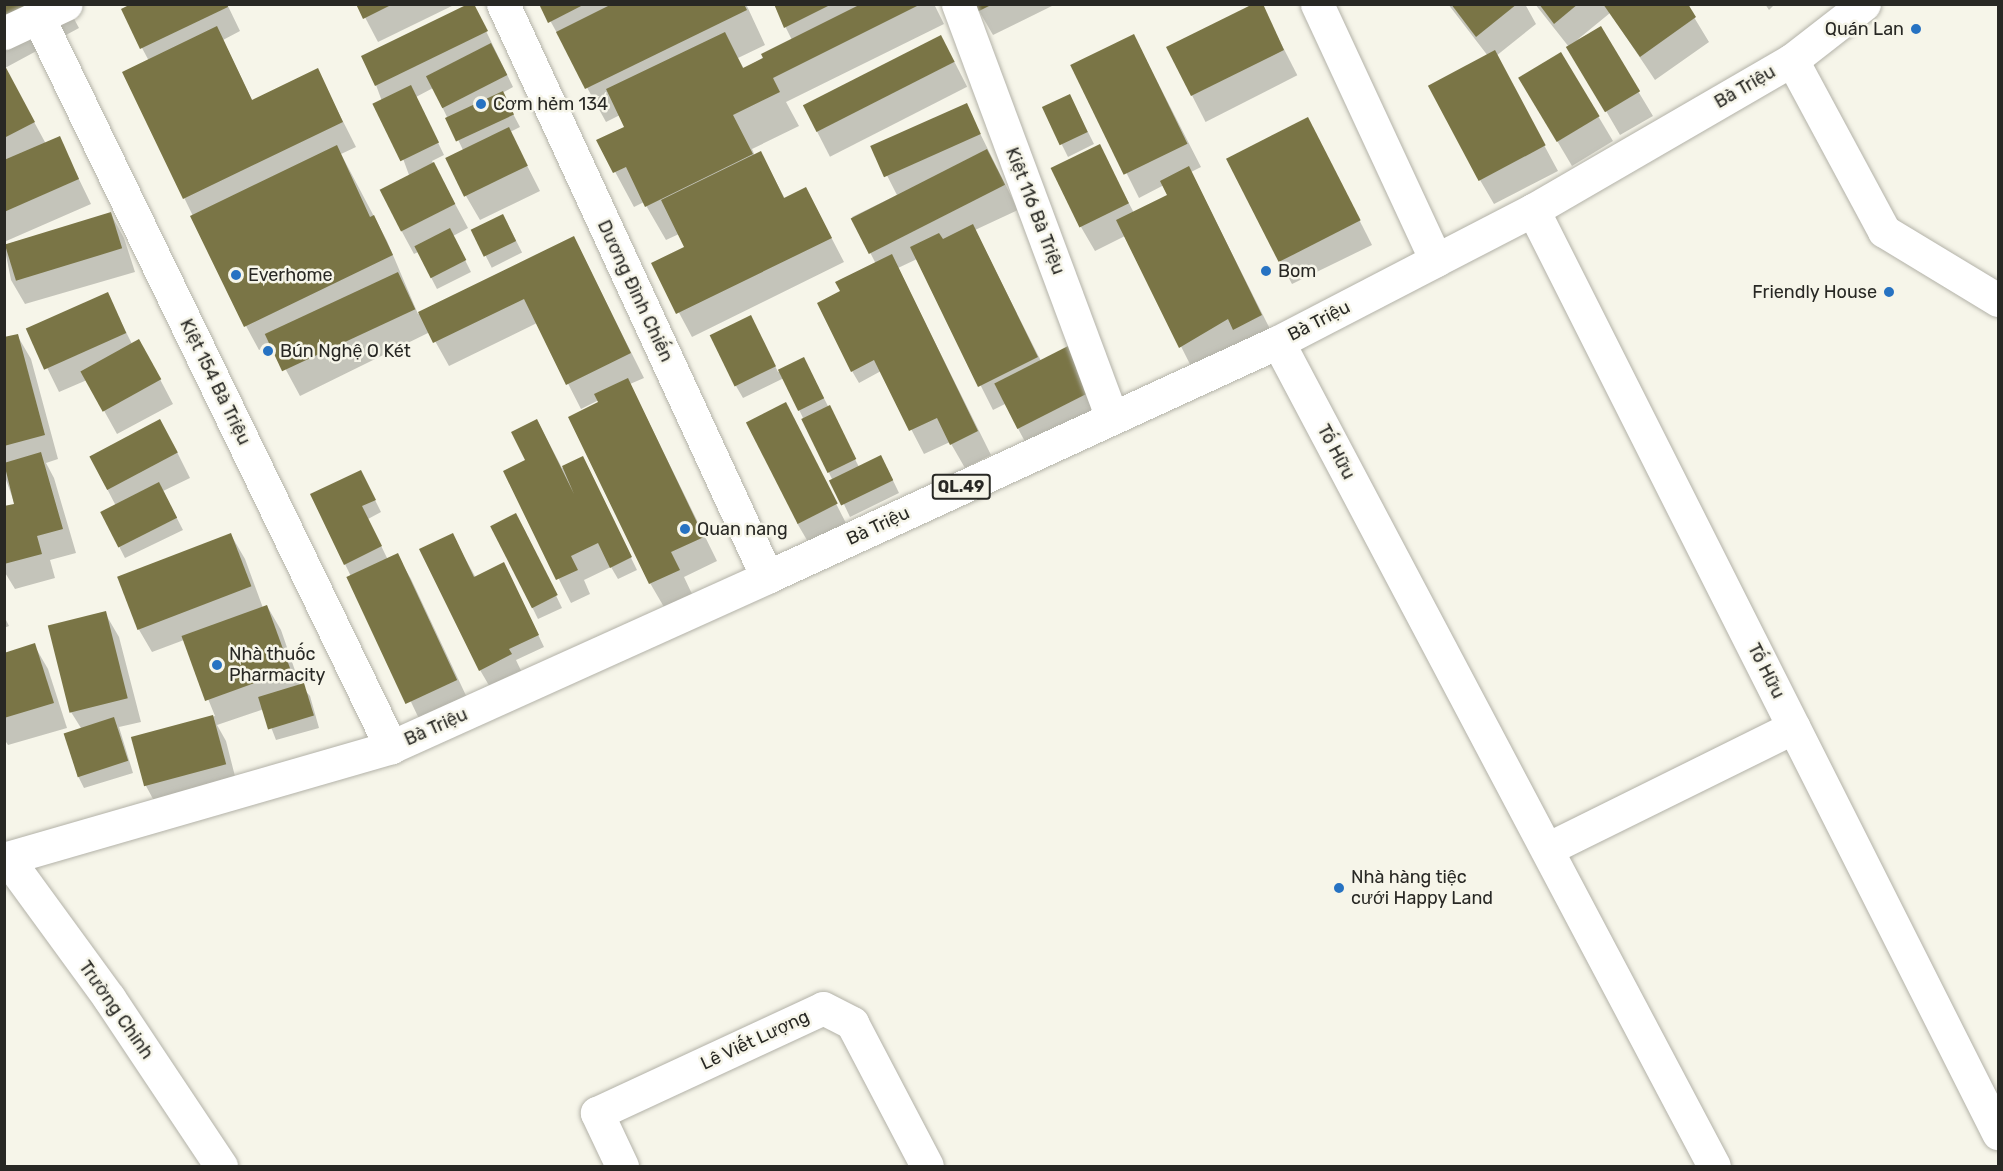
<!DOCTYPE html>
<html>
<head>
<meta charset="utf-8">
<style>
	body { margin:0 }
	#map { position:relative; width:2003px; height:1171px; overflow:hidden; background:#f6f5e9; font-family:Rubik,sans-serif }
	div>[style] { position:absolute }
	.shadow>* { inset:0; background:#0003; transform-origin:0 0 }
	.building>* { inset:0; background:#7a7546; transform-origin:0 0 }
	.roads { filter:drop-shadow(0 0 2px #b3b2a8) drop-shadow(0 0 2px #b3b2a8) }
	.street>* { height:33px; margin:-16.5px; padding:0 16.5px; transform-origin:16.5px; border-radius:16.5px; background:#fff }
	.secondary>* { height:33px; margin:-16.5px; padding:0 16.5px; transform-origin:16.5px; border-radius:16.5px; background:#fff }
	.highway>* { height:33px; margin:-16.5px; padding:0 16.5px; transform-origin:16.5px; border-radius:16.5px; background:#fff }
	.dots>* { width:16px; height:16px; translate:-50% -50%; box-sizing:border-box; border:3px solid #f6f5e9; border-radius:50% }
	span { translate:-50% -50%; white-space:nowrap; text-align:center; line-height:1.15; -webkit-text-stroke:5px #f6f5e9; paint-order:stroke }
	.shield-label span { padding:2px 4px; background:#f6f5e9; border:2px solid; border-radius:4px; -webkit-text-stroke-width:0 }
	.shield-label { font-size:16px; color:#282824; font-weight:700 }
	.poi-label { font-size:18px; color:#282824 }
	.right { translate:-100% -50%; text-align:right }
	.left { translate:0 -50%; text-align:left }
	.street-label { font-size:18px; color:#282824 }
	.frame { position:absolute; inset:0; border:6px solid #282824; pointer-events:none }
</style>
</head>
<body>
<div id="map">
	<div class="shadow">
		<i style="clip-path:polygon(4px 4px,66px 4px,79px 28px,5px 68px,46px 144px,59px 138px,91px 204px,4px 242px)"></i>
		<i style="clip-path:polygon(134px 4px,227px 4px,240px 31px,223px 40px,253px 102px,317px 70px,356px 147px,341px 154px,387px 241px,418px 314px,574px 238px,644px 378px,630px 384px,717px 561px,684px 577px,692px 594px,664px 607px,650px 583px,570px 417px,600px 403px,599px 400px,581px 409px,537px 323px,449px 366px,430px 332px,300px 396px,272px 344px,259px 350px,246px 326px,124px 73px,149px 61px,142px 48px)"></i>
		<i style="clip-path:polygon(358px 4px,456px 4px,378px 42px)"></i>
		<i style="clip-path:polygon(473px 4px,513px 87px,502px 93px,520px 127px,510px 132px,540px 191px,480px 220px,466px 196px,463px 150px,433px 88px,416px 97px,444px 155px,432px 161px,468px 228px,453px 236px,471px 272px,437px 289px,418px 252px,414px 254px,401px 230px,409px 175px,376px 85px)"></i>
		<i style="clip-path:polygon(541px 4px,746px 4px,765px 45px,738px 58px,744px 69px,792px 40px,775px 6px,778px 4px,934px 4px,944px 24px,786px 102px,799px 126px,752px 149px,755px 156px,761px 153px,785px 199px,806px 189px,844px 262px,692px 337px,653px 264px,686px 247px,679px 234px,666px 240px,644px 202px,634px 207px,598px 140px,626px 127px,620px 115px,606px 122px)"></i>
		<i style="clip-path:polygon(975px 4px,1056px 4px,993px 35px)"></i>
		<i style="left:1261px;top:4px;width:80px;height:103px;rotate:63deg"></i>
		<i style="clip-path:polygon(1448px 4px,1525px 4px,1536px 24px,1496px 56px,1558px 171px,1494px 204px,1480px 180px,1488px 56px)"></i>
		<i style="clip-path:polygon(1535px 4px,1686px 4px,1709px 42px,1655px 80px,1610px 13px,1577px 40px,1600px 28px,1653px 116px,1620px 135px,1569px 47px)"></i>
		<i style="clip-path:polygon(1765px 4px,1775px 4px,1769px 10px)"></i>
		<i style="clip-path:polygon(1134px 36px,1201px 167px,1191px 172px,1275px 339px,1194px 372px,1125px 236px,1095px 251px,1081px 227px,1099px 146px,1134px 213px,1169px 196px,1164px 185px,1139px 198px,1073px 66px)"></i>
		<i style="clip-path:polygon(1561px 54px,1613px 141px,1572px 166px,1534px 102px)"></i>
		<i style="left:954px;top:61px;width:29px;height:154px;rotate:63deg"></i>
		<i style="clip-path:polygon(966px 105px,1018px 210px,975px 230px,1041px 361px,1070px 347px,1105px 415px,1030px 451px,1005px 404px,993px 410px,917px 259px,898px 268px,991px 455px,965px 468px,950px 442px,924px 454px,881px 371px,859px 383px,852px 371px,842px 292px,876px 264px,852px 217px,897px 195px,874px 150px)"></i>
		<i style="clip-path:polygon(1076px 108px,1094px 144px,1068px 157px,1044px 109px)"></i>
		<i style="clip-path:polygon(1308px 119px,1372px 245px,1292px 284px,1279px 260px)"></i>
		<i style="clip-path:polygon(111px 214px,124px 238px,135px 272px,25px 304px,11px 280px,4px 245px)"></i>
		<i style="left:503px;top:215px;width:42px;height:34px;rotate:63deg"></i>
		<i style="clip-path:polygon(107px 294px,132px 344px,152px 364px,173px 404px,117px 434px,87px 380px,59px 392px,28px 329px)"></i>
		<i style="clip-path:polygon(757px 329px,778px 372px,804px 359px,859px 467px,887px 468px,899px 493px,850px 517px,784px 378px,743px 398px,736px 386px)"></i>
		<i style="clip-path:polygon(17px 335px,31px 359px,58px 459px,46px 463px,54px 478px,76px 553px,50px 560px,55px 578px,15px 589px,4px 571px,4px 508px,15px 505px,4px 474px,4px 339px)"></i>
		<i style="clip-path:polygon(785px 404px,849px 529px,811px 547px,797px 523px)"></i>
		<i style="clip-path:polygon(537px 420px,562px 468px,582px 458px,637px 570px,618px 579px,611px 567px,584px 580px,590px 594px,571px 603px,505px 472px,527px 461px)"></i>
		<i style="clip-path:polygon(173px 444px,190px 478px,163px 491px,183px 530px,125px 558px,102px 513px,116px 506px,90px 456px)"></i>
		<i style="clip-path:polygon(367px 484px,381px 512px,368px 519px,388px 560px,397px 555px,411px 579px,470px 704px,423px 727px,345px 564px)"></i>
		<i style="clip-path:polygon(492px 526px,523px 527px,562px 608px,538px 619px)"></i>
		<i style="clip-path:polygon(231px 535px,245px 559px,263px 608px,267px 606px,281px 630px,300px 685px,310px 696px,319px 728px,276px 740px,264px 709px,217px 725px,226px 741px,238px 788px,159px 810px,146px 786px,133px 738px,215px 716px,184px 640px,152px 652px,138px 628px)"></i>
		<i style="clip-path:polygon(452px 535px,476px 578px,510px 576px,544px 647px,516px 660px,525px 679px,494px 694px,480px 670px)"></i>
		<i style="clip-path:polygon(105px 613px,119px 637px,141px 722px,119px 727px,133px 773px,84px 788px,78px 776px,81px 728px,71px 712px)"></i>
		<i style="clip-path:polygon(4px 616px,9px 626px,4px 628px)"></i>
		<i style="clip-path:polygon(34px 645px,48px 669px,67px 728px,8px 745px,4px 739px,4px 654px)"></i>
	</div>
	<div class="building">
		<i style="clip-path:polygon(4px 4px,40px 4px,4px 23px)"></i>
		<i style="clip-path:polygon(131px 4px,227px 4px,228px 7px,140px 49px,121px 9px)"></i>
		<i style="clip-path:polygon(356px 4px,393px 4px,363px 19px)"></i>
		<i style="clip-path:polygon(468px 4px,474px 4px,488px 31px,375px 86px,361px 56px)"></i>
		<i style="clip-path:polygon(539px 4px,585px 4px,548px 23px)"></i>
		<i style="clip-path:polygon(612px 4px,744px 4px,747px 10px,585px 89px,556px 32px)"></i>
		<i style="clip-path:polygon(774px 4px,832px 4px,784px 28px)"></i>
		<i style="clip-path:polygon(861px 4px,921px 4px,773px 78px,780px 92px,733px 115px,753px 154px,645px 207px,626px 167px,613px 173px,596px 140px,624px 127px,606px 89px,725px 32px,743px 68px,763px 58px,761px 54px)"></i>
		<i style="clip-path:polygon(974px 4px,993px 4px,977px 12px)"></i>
		<i style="clip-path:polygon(1253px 4px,1263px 4px,1284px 50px,1191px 96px,1166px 47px)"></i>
		<i style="clip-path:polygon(1451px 4px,1517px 4px,1476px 37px)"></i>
		<i style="clip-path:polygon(1539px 4px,1578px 4px,1554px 24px)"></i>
		<i style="clip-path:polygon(1603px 4px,1688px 4px,1696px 17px,1640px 57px)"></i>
		<i style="clip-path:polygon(217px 26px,252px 100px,318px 68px,343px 122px,183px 199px,122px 72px)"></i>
		<i style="left:1601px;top:26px;width:76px;height:41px;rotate:59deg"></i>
		<i style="left:1134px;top:34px;width:122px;height:71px;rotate:64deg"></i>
		<i style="left:941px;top:35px;width:30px;height:155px;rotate:63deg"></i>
		<i style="left:491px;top:43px;width:36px;height:73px;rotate:63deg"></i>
		<i style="left:1495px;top:50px;width:108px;height:76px;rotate:62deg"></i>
		<i style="left:1561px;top:52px;width:75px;height:50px;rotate:59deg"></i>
		<i style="clip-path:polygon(4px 64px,35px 122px,4px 138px)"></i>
		<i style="left:411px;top:85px;width:64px;height:43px;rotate:64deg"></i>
		<i style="left:503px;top:91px;width:26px;height:64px;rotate:65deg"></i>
		<i style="left:1070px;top:94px;width:42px;height:31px;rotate:65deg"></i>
		<i style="left:967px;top:103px;width:34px;height:106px;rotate:66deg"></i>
		<i style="left:1308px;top:117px;width:116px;height:92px;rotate:63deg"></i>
		<i style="left:509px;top:127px;width:43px;height:71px;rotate:64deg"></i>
		<i style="clip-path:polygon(60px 136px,79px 179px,4px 212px,4px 160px)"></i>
		<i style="left:1100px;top:144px;width:66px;height:55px;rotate:64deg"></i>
		<i style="clip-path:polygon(337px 145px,370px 217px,374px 215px,393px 255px,244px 327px,190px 216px)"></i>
		<i style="left:987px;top:149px;width:40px;height:153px;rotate:63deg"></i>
		<i style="clip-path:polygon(761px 151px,784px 198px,806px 187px,832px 238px,676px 314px,651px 263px,684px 247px,661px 200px)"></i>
		<i style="left:434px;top:162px;width:47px;height:61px;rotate:63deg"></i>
		<i style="clip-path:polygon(1189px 166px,1262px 315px,1233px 330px,1228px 319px,1179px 348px,1116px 220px,1167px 195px,1160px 181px)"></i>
		<i style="left:111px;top:212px;width:38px;height:111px;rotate:73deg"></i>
		<i style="left:503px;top:214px;width:30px;height:36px;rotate:64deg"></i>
		<i style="clip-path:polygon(973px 224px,1038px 357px,978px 387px,910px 247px,939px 233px,943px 239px)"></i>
		<i style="left:450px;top:228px;width:36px;height:40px;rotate:63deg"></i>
		<i style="clip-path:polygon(574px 236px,631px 353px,566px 385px,524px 299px,433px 343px,418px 312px)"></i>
		<i style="clip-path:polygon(892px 254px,978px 431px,950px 445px,937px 418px,909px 431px,874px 360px,851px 372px,817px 303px,840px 291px,835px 282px)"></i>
		<i style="left:398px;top:272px;width:41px;height:147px;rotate:65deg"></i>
		<i style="left:108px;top:292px;width:45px;height:90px;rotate:66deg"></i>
		<i style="left:751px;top:315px;width:57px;height:46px;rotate:64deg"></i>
		<i style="clip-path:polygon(18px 334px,45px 435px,4px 446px,4px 337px)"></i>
		<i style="left:139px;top:339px;width:46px;height:67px;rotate:61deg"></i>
		<i style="left:1070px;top:345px;width:51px;height:85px;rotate:63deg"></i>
		<i style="left:804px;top:357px;width:46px;height:29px;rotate:64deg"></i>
		<i style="clip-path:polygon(628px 378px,704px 537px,671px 552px,680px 570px,649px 584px,568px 417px,598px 402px,594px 394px)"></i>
		<i style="left:786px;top:402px;width:114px;height:45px;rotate:63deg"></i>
		<i style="left:830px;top:405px;width:60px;height:32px;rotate:64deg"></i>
		<i style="left:160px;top:419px;width:38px;height:80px;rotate:62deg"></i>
		<i style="clip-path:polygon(537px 419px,574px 494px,562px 466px,583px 456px,632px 557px,610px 568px,598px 543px,571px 556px,578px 570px,556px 580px,503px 471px,525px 460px,511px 432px)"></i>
		<i style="clip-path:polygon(41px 452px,63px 529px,37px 536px,42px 554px,4px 564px,4px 506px,14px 504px,4px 463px)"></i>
		<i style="left:881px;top:455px;width:28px;height:58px;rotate:64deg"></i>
		<i style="clip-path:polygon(361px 470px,376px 500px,362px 506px,382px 546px,344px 565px,310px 494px)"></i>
		<i style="left:159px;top:482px;width:40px;height:66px;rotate:63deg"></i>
		<i style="left:516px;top:513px;width:92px;height:29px;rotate:63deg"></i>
		<i style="left:231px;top:533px;width:57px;height:122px;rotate:69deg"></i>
		<i style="clip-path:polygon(453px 533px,474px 577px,504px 562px,539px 635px,509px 649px,512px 654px,479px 671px,419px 549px)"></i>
		<i style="left:398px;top:553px;width:140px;height:57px;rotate:65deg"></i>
		<i style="left:267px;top:605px;width:69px;height:91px;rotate:70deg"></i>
		<i style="left:106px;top:611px;width:90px;height:60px;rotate:76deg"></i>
		<i style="clip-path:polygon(35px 643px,54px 703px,4px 718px,4px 653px)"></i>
		<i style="left:304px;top:683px;width:34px;height:48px;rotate:73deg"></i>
		<i style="left:213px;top:715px;width:51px;height:85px;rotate:75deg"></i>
		<i style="left:114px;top:717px;width:46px;height:53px;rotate:72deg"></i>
	</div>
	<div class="roads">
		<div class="street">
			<i style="left:503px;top:4px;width:631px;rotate:65.26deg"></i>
			<i style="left:958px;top:4px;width:441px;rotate:69.6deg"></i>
			<i style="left:1317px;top:4px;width:282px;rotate:65.1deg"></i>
			<i style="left:38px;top:17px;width:811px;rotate:64.19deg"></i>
			<i style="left:4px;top:33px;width:68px;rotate:-25.1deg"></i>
			<i style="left:1792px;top:60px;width:194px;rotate:61.7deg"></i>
			<i style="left:1884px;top:231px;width:133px;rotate:31.2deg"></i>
			<i style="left:622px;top:1166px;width:59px;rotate:-115.3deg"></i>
			<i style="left:597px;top:1113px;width:249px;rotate:-24.9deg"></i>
			<i style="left:823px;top:1008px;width:33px;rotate:27deg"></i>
			<i style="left:852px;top:1023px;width:161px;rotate:62.3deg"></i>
		</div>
		<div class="secondary">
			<i style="left:1533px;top:210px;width:1034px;rotate:63.26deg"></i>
			<i style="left:1278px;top:342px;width:932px;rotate:62.12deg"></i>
			<i style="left:1547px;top:849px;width:275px;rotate:-26.3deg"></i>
			<i style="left:7px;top:858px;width:173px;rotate:53.9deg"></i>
			<i style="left:109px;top:998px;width:202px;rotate:56.3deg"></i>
		</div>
		<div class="highway">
			<i style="left:4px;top:859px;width:403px;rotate:-16.1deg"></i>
			<i style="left:391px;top:747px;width:413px;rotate:-24.3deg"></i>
			<i style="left:767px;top:577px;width:562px;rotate:-24.7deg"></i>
			<i style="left:1278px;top:342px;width:178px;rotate:-27.4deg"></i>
			<i style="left:1436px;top:260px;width:109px;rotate:-27.3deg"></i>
			<i style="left:1533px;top:210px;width:299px;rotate:-30.1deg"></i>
			<i style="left:1792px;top:60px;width:91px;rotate:-37.9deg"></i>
		</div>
	</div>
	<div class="dots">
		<i style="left:1916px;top:29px;background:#2672c2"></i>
		<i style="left:481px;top:104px;background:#2672c2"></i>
		<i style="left:1266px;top:271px;background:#2672c2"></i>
		<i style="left:236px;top:275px;background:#2672c2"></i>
		<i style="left:1889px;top:292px;background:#2672c2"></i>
		<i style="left:268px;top:351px;background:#2672c2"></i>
		<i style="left:685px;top:529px;background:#2672c2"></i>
		<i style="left:217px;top:665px;background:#2672c2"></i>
		<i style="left:1339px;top:888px;background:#2672c2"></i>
	</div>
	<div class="shield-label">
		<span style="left:961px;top:487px">QL.49</span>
	</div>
	<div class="poi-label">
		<span class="right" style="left:1904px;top:29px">Quán Lan</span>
		<span class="left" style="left:493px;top:104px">Cơm hẻm 134</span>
		<span class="left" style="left:1278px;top:271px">Bom</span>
		<span class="left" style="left:248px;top:275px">Everhome</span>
		<span class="right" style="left:1877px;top:292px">Friendly House</span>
		<span class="left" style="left:280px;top:351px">Bún Nghệ O Két</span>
		<span class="left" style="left:697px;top:529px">Quan nang</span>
		<span class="left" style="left:229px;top:665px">Nhà thuốc<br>Pharmacity</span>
		<span class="left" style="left:1351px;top:888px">Nhà hàng tiệc<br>cưới Happy Land</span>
	</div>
	<div class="street-label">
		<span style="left:1745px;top:87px;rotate:-30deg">Bà Triệu</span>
		<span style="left:1035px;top:211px;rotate:69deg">Kiệt 116 Bà Triệu</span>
		<span style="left:635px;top:291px;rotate:65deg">Dương Đình Chiến</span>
		<span style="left:1319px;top:321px;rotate:-27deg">Bà Triệu</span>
		<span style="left:215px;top:382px;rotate:64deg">Kiệt 154 Bà Triệu</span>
		<span style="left:1336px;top:452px;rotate:62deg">Tố Hữu</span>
		<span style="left:878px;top:526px;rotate:-25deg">Bà Triệu</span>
		<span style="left:1766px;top:671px;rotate:63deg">Tố Hữu</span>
		<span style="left:436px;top:727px;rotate:-24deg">Bà Triệu</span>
		<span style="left:116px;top:1010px;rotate:55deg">Trường Chinh</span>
		<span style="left:755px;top:1040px;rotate:-25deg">Lê Viết Lượng</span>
	</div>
	<div class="frame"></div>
</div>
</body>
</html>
